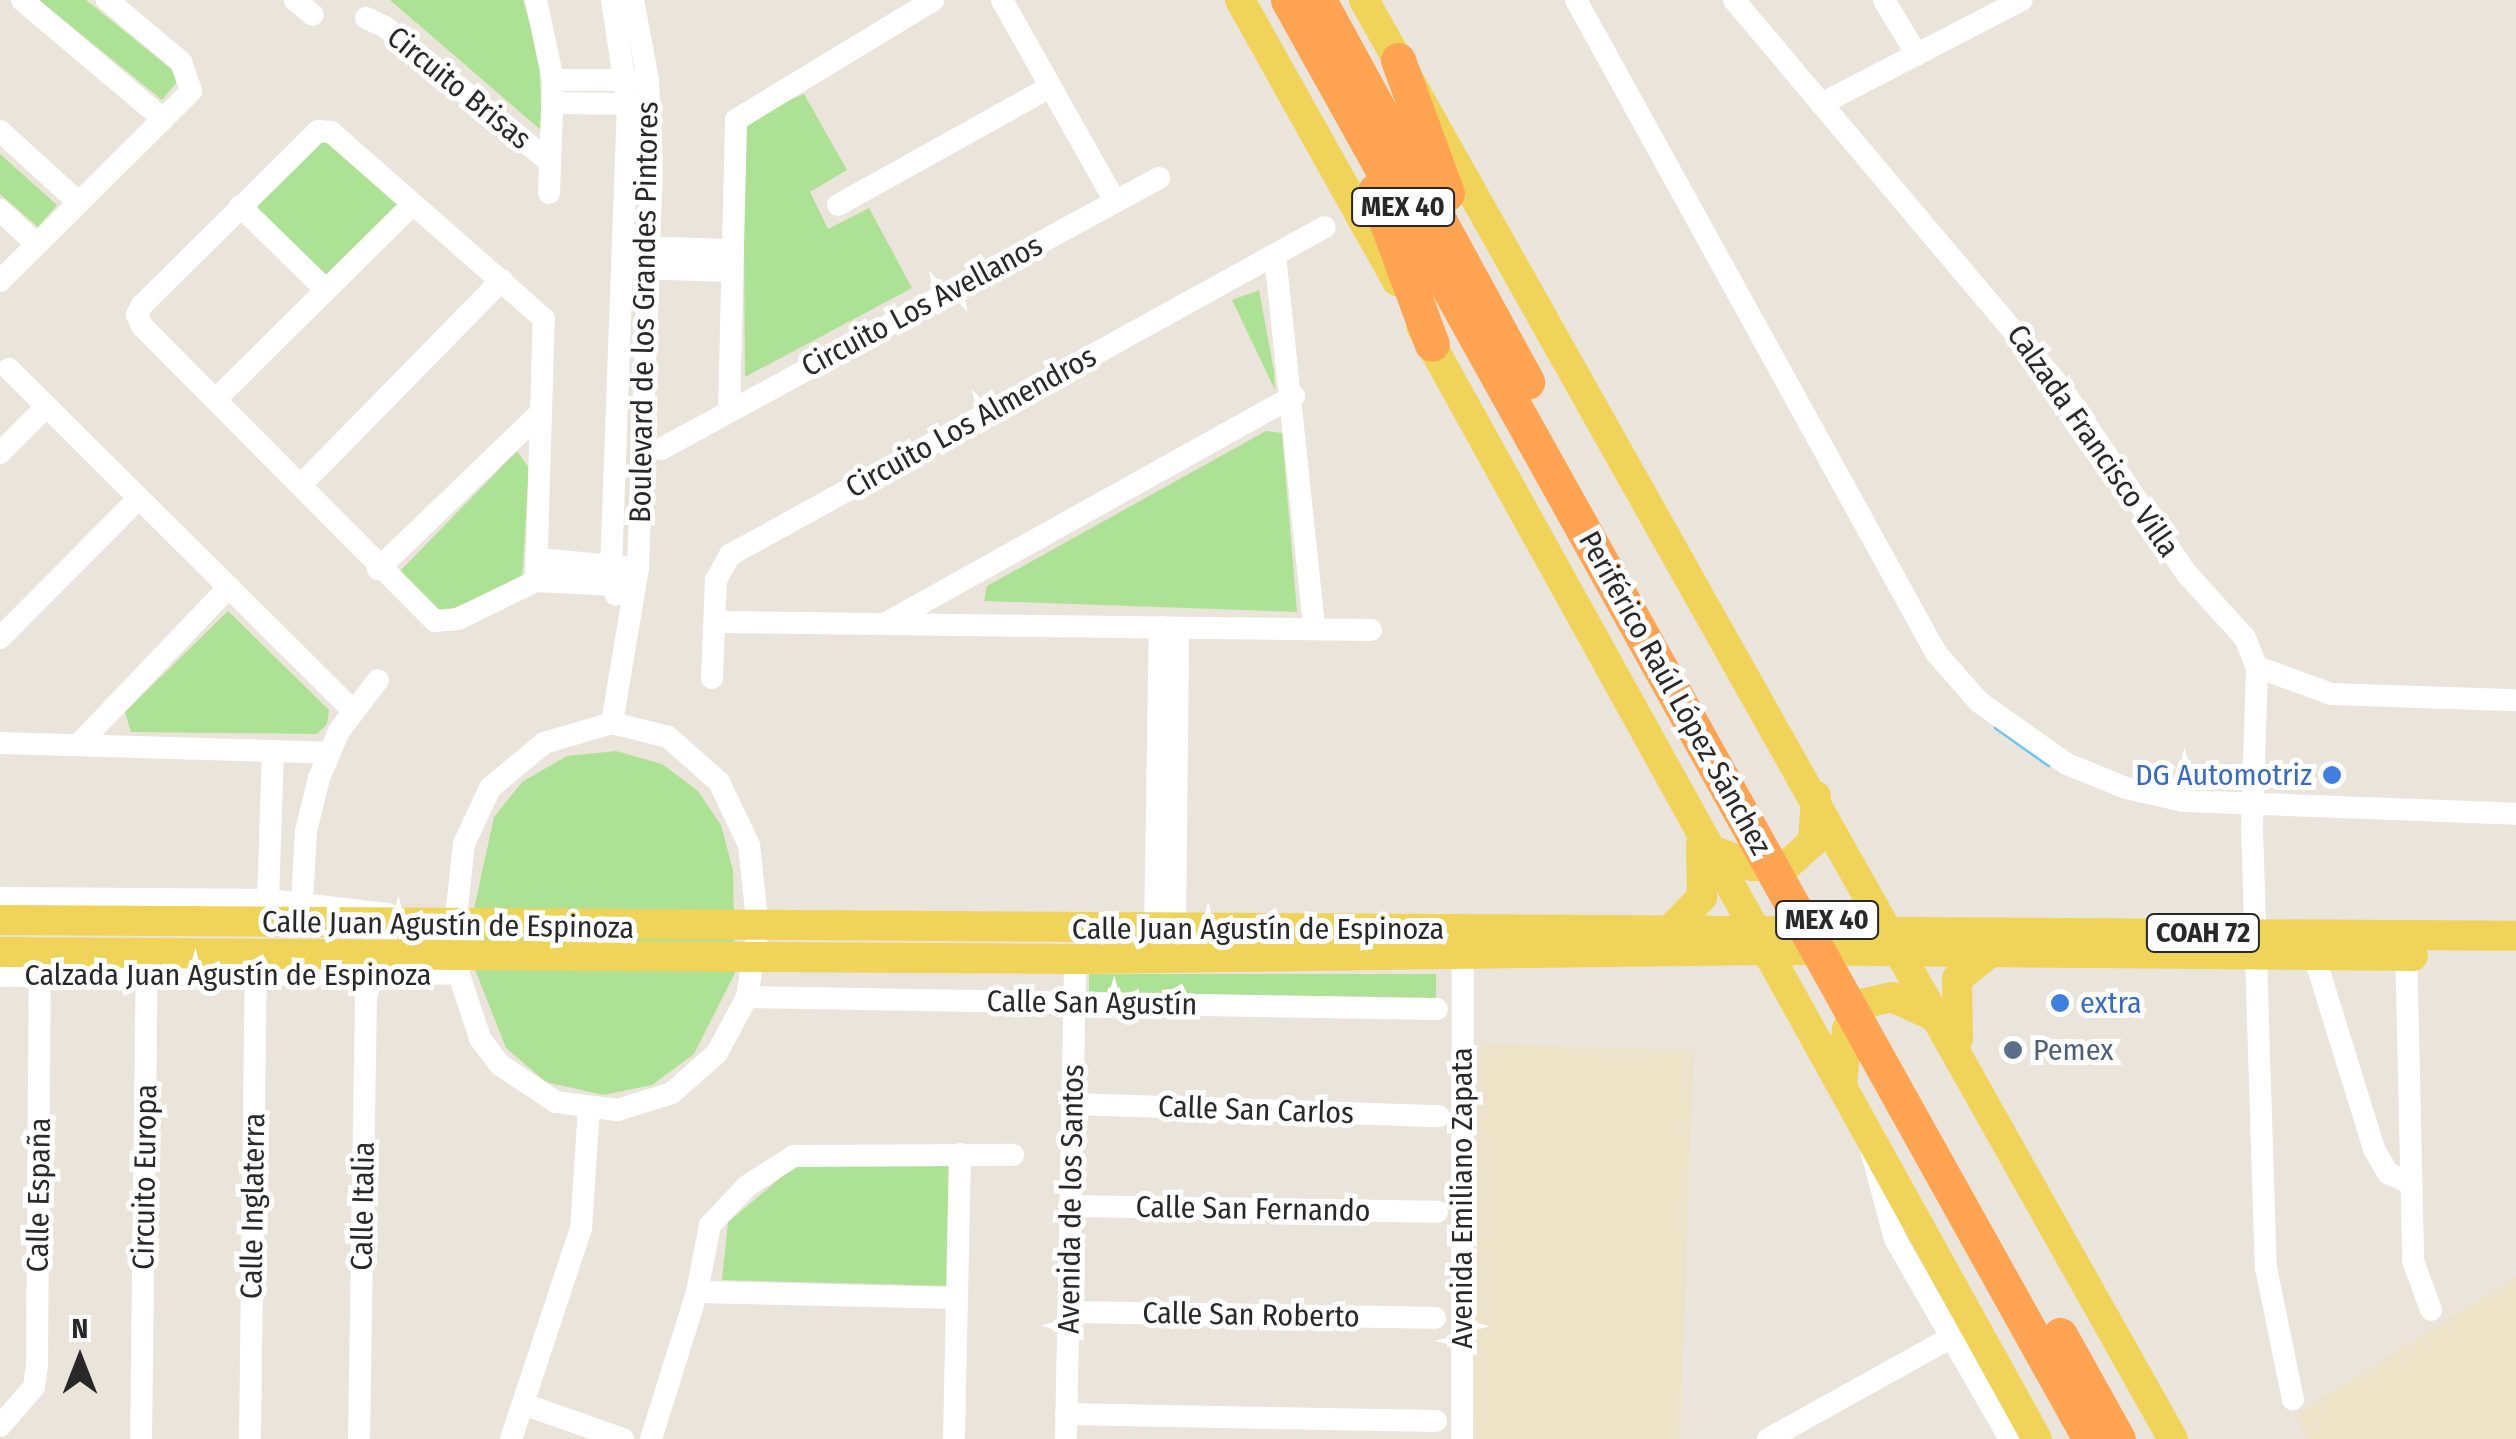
<!DOCTYPE html>
<html>
<head>
<meta charset="utf-8">
<style>
	body { margin:0 }
	#map { position:relative; width:2516px; height:1439px; overflow:hidden; background:#ebe4da; font-family:"Fira Sans Condensed",sans-serif }
	div>[style] { position:absolute }
	.education>* { inset:0; background:#ede3c9; transform-origin:0 0 }
	.green>* { inset:0; background:#ade296; transform-origin:0 0 }
	.stream>* { height:5px; margin:-2.5px; padding:0 2.5px; transform-origin:2.5px; border-radius:2.5px; background:#6bc6ee }
	.minor>* { height:22px; margin:-11px; padding:0 11px; transform-origin:11px; border-radius:11px; background:#fff }
	.major>* { height:30px; margin:-15px; padding:0 15px; transform-origin:15px; border-radius:15px; background:#f0d359 }
	.highway>* { height:35px; margin:-17.5px; padding:0 17.5px; transform-origin:17.5px; border-radius:17.5px; background:#fea352 }
	.dots>* { width:28px; height:28px; translate:-50% -50%; box-sizing:border-box; border:5px solid #fff; border-radius:50% }
	span { translate:-50% -50%; white-space:nowrap; text-align:center; line-height:1.15; -webkit-text-stroke:10px #fff; paint-order:stroke }
	.shield-label span { padding:2px 8px; background:#fff; border:2px solid; border-radius:8px; -webkit-text-stroke-width:0 }
	.shield-label { font-size:28px; color:#282828; font-weight:700 }
	.street-label { font-size:30px; color:#282828 }
	.shop-label { font-size:30px; color:#366cbe }
	.right { translate:-100% -50%; text-align:right }
	.left { translate:0 -50%; text-align:left }
	.service-label { font-size:30px; color:#4e5e75 }
	.north { position:absolute; left:30px; top:1309px; width:100px; height:100px; -webkit-text-stroke:8px #fff; paint-order:stroke; rotate:0deg; font-size:28px; font-weight:700; line-height:40px; text-align:center; color:#282828 }
	.north::after { content:''; display:block; margin:auto; width:35px; height:45px; background:#282828; clip-path:polygon(50% 0,100% 100%,50% 72%,0 100%) }
</style>
</head>
<body>
<div id="map">
	<div class="education">
		<i style="left:1481px;top:1043px;width:213px;height:396px;rotate:2deg"></i>
		<i style="clip-path:polygon(2516px 1276px,2516px 1439px,2307px 1439px,2294px 1415px)"></i>
	</div>
	<div class="green">
		<i style="clip-path:polygon(39px 0,86px 0,181px 77px,162px 100px)"></i>
		<i style="clip-path:polygon(390px 0,523px 0,539px 55px,542px 131px)"></i>
		<i style="clip-path:polygon(804px 94px,847px 170px,810px 192px,828px 229px,869px 208px,912px 288px,745px 377px,743px 119px)"></i>
		<i style="left:324px;top:132px;width:110px;height:109px;rotate:42deg"></i>
		<i style="clip-path:polygon(0 154px,57px 205px,38px 227px,0 194px)"></i>
		<i style="clip-path:polygon(1259px 290px,1274px 371px,1275px 390px,1232px 300px)"></i>
		<i style="clip-path:polygon(1266px 431px,1282px 433px,1297px 612px,984px 601px,987px 586px)"></i>
		<i style="clip-path:polygon(517px 451px,529px 468px,522px 581px,441px 613px,400px 571px)"></i>
		<i style="clip-path:polygon(228px 611px,329px 710px,327px 724px,317px 734px,131px 732px,125px 712px)"></i>
		<i style="clip-path:polygon(616px 751px,662px 764px,698px 791px,721px 825px,733px 870px,735px 973px,694px 1054px,652px 1085px,603px 1095px,546px 1082px,506px 1048px,474px 967px,474px 909px,494px 817px,522px 782px,567px 756px)"></i>
		<i style="clip-path:polygon(1089px 974px,1436px 974px,1436px 999px,1089px 995px)"></i>
		<i style="clip-path:polygon(797px 1164px,952px 1165px,950px 1286px,722px 1280px,728px 1222px)"></i>
	</div>
	<div class="stream">
		<i style="left:1996px;top:727px;width:64px;rotate:35.4deg"></i>
	</div>
	<div class="minor">
		<i style="left:22px;top:0;width:185px;rotate:40.2deg"></i>
		<i style="left:295px;top:0;width:23px;rotate:40deg"></i>
		<i style="left:536px;top:0;width:82px;rotate:78deg"></i>
		<i style="left:553px;top:80px;width:113px;rotate:92deg"></i>
		<i style="left:612px;top:0;width:105px;rotate:81.3deg"></i>
		<i style="left:628px;top:104px;width:461px;rotate:92.1deg"></i>
		<i style="left:611px;top:565px;width:30px;rotate:81deg"></i>
		<i style="left:1002px;top:0;width:231px;rotate:60.7deg"></i>
		<i style="left:1576px;top:0;width:746px;rotate:61.13deg"></i>
		<i style="left:1936px;top:653px;width:65px;rotate:48.7deg"></i>
		<i style="left:1979px;top:702px;width:108px;rotate:35.2deg"></i>
		<i style="left:2067px;top:764px;width:64px;rotate:22.1deg"></i>
		<i style="left:2126px;top:788px;width:58px;rotate:12.8deg"></i>
		<i style="left:2183px;top:801px;width:333px;rotate:2.2deg"></i>
		<i style="left:1734px;top:0;width:509px;rotate:49.86deg"></i>
		<i style="left:2062px;top:389px;width:223px;rotate:56deg"></i>
		<i style="left:2187px;top:574px;width:86px;rotate:47.8deg"></i>
		<i style="left:2245px;top:638px;width:31px;rotate:68deg"></i>
		<i style="left:2257px;top:667px;width:162px;rotate:91.8deg"></i>
		<i style="left:2252px;top:829px;width:439px;rotate:88.2deg"></i>
		<i style="left:2266px;top:1268px;width:134px;rotate:78.4deg"></i>
		<i style="left:1884px;top:0;width:64px;rotate:59deg"></i>
		<i style="left:366px;top:18px;width:21px;rotate:25deg"></i>
		<i style="left:385px;top:27px;width:213px;rotate:39.3deg"></i>
		<i style="left:553px;top:80px;width:87px"></i>
		<i style="left:552px;top:103px;width:90px;rotate:0.6deg"></i>
		<i style="left:1821px;top:104px;width:226px;rotate:-27.4deg"></i>
		<i style="left:0;top:131px;width:105px;rotate:42.3deg"></i>
		<i style="left:838px;top:205px;width:243px;rotate:-29.1deg"></i>
		<i style="left:240px;top:206px;width:120px;rotate:44.3deg"></i>
		<i style="left:0;top:210px;width:50px;rotate:43.4deg"></i>
		<i style="left:635px;top:247px;width:97px;rotate:1.8deg"></i>
		<i style="left:1275px;top:255px;width:376px;rotate:84deg"></i>
		<i style="left:634px;top:268px;width:97px;rotate:1.8deg"></i>
		<i style="left:0;top:281px;width:269px;rotate:-44.8deg"></i>
		<i style="left:191px;top:91px;width:31px;rotate:-109deg"></i>
		<i style="left:181px;top:62px;width:97px;rotate:-140deg"></i>
		<i style="left:9px;top:369px;width:484px;rotate:44.8deg"></i>
		<i style="left:216px;top:399px;width:276px;rotate:-44.7deg"></i>
		<i style="left:729px;top:410px;width:290px;rotate:-88.6deg"></i>
		<i style="left:736px;top:120px;width:231px;rotate:-31.3deg"></i>
		<i style="left:661px;top:449px;width:567px;rotate:-28.55deg"></i>
		<i style="left:0;top:453px;width:66px;rotate:-45deg"></i>
		<i style="left:301px;top:485px;width:287px;rotate:-45.6deg"></i>
		<i style="left:538px;top:559px;width:87px;rotate:5.3deg"></i>
		<i style="left:378px;top:569px;width:226px;rotate:-43.9deg"></i>
		<i style="left:536px;top:581px;width:262px;rotate:-88.3deg"></i>
		<i style="left:544px;top:319px;width:283px;rotate:-138.7deg"></i>
		<i style="left:331px;top:132px;width:13px;rotate:-176deg"></i>
		<i style="left:318px;top:131px;width:247px;rotate:135.3deg"></i>
		<i style="left:142px;top:305px;width:11px;rotate:117deg"></i>
		<i style="left:137px;top:315px;width:12px;rotate:66deg"></i>
		<i style="left:142px;top:326px;width:416px;rotate:45.2deg"></i>
		<i style="left:435px;top:621px;width:23px;rotate:-5deg"></i>
		<i style="left:458px;top:619px;width:87px;rotate:-26deg"></i>
		<i style="left:536px;top:581px;width:99px;rotate:2.9deg"></i>
		<i style="left:715px;top:622px;width:656px;rotate:0.7deg"></i>
		<i style="left:886px;top:623px;width:467px;rotate:-29.1deg"></i>
		<i style="left:0;top:638px;width:197px;rotate:-45.2deg"></i>
		<i style="left:2257px;top:667px;width:79px;rotate:20deg"></i>
		<i style="left:2331px;top:694px;width:185px;rotate:1.9deg"></i>
		<i style="left:712px;top:678px;width:98px;rotate:-87.7deg"></i>
		<i style="left:716px;top:580px;width:29px;rotate:-61deg"></i>
		<i style="left:730px;top:555px;width:679px;rotate:-28.87deg"></i>
		<i style="left:612px;top:723px;width:58px;rotate:14deg"></i>
		<i style="left:668px;top:737px;width:68px;rotate:41.4deg"></i>
		<i style="left:719px;top:782px;width:70px;rotate:64.5deg"></i>
		<i style="left:749px;top:845px;width:84px;rotate:83.9deg"></i>
		<i style="left:758px;top:929px;width:69px;rotate:99.2deg"></i>
		<i style="left:747px;top:997px;width:64px;rotate:118.2deg"></i>
		<i style="left:717px;top:1053px;width:60px;rotate:138.4deg"></i>
		<i style="left:672px;top:1093px;width:58px;rotate:162.8deg"></i>
		<i style="left:617px;top:1110px;width:62px;rotate:-172.5deg"></i>
		<i style="left:556px;top:1102px;width:67px;rotate:-146.5deg"></i>
		<i style="left:500px;top:1065px;width:34px;rotate:-127deg"></i>
		<i style="left:480px;top:1038px;width:89px;rotate:-108.4deg"></i>
		<i style="left:452px;top:954px;width:111px;rotate:-83.8deg"></i>
		<i style="left:464px;top:844px;width:62px;rotate:-65.1deg"></i>
		<i style="left:490px;top:788px;width:70px;rotate:-39.8deg"></i>
		<i style="left:544px;top:743px;width:71px;rotate:-16.4deg"></i>
		<i style="left:612px;top:723px;width:157px;rotate:-80.5deg"></i>
		<i style="left:638px;top:568px;width:399px;rotate:-88deg"></i>
		<i style="left:652px;top:169px;width:89px;rotate:-92.6deg"></i>
		<i style="left:648px;top:80px;width:81px;rotate:-100.6deg"></i>
		<i style="left:0;top:743px;width:329px;rotate:1.7deg"></i>
		<i style="left:78px;top:745px;width:219px;rotate:-46.3deg"></i>
		<i style="left:0;top:898px;width:268px;rotate:0.4deg"></i>
		<i style="left:268px;top:900px;width:121px;rotate:6.7deg"></i>
		<i style="left:268px;top:900px;width:148px;rotate:-88.1deg"></i>
		<i style="left:302px;top:901px;width:70px;rotate:-86.7deg"></i>
		<i style="left:306px;top:831px;width:55px;rotate:-76.2deg"></i>
		<i style="left:319px;top:778px;width:51px;rotate:-66.9deg"></i>
		<i style="left:339px;top:731px;width:64px;rotate:-52.6deg"></i>
		<i style="left:1155px;top:930px;width:303px;rotate:-89.1deg"></i>
		<i style="left:1175px;top:930px;width:302px;rotate:-89.4deg"></i>
		<i style="left:2310px;top:942px;width:217px;rotate:72.8deg"></i>
		<i style="left:2374px;top:1149px;width:28px;rotate:60deg"></i>
		<i style="left:2388px;top:1173px;width:21px;rotate:25deg"></i>
		<i style="left:2406px;top:943px;width:318px;rotate:88.7deg"></i>
		<i style="left:2413px;top:1261px;width:52px;rotate:69.8deg"></i>
		<i style="left:0;top:976px;width:456px;rotate:-0.3deg"></i>
		<i style="left:747px;top:997px;width:690px;rotate:1deg"></i>
		<i style="left:1073px;top:1104px;width:366px;rotate:1.9deg"></i>
		<i style="left:1870px;top:1146px;width:96px;rotate:75deg"></i>
		<i style="left:1895px;top:1239px;width:231px;rotate:60.1deg"></i>
		<i style="left:1069px;top:1206px;width:368px;rotate:0.9deg"></i>
		<i style="left:697px;top:1292px;width:260px;rotate:1.3deg"></i>
		<i style="left:1068px;top:1312px;width:367px;rotate:0.9deg"></i>
		<i style="left:526px;top:1405px;width:103px;rotate:19.3deg"></i>
		<i style="left:1066px;top:1414px;width:370px;rotate:1.1deg"></i>
		<i style="left:0;top:1426px;width:52px;rotate:-48.9deg"></i>
		<i style="left:34px;top:1387px;width:22px;rotate:-82deg"></i>
		<i style="left:37px;top:1365px;width:413px;rotate:-89.6deg"></i>
		<i style="left:141px;top:1439px;width:464px;rotate:-89.3deg"></i>
		<i style="left:250px;top:1439px;width:466px;rotate:-89.3deg"></i>
		<i style="left:359px;top:1439px;width:443px;rotate:-89.1deg"></i>
		<i style="left:366px;top:996px;width:23px;rotate:-72deg"></i>
		<i style="left:511px;top:1439px;width:221px;rotate:-71.6deg"></i>
		<i style="left:581px;top:1229px;width:120px;rotate:-86.2deg"></i>
		<i style="left:651px;top:1439px;width:154px;rotate:-72.6deg"></i>
		<i style="left:697px;top:1292px;width:68px;rotate:-79deg"></i>
		<i style="left:710px;top:1225px;width:54px;rotate:-46.5deg"></i>
		<i style="left:747px;top:1186px;width:56px;rotate:-32.6deg"></i>
		<i style="left:794px;top:1156px;width:219px;rotate:-0.3deg"></i>
		<i style="left:954px;top:1439px;width:285px;rotate:-88.8deg"></i>
		<i style="left:1066px;top:1439px;width:480px;rotate:-88.9deg"></i>
		<i style="left:1462px;top:1439px;width:482px;rotate:-89.9deg"></i>
		<i style="left:1768px;top:1439px;width:210px;rotate:-29deg"></i>
	</div>
	<div class="major">
		<i style="left:1240px;top:0;width:322px;rotate:60.8deg"></i>
		<i style="left:1364px;top:0;width:1651px;rotate:60.66deg"></i>
		<i style="left:1421px;top:326px;width:1272px;rotate:61.04deg"></i>
		<i style="left:1712px;top:850px;width:43px;rotate:21.8deg"></i>
		<i style="left:1752px;top:866px;width:34px"></i>
		<i style="left:1786px;top:866px;width:36px;rotate:-42deg"></i>
		<i style="left:1813px;top:842px;width:46px;rotate:-86.3deg"></i>
		<i style="left:0;top:920px;width:2516px;rotate:0.36deg"></i>
		<i style="left:1673px;top:927px;width:42px;rotate:-46deg"></i>
		<i style="left:1702px;top:897px;width:53px;rotate:-91.1deg"></i>
		<i style="left:0;top:952px;width:1075px;rotate:0.37deg"></i>
		<i style="left:1075px;top:959px;width:692px;rotate:-0.75deg"></i>
		<i style="left:1767px;top:950px;width:646px;rotate:0.53deg"></i>
		<i style="left:1958px;top:1039px;width:60px;rotate:-91deg"></i>
		<i style="left:1957px;top:979px;width:40px;rotate:-39deg"></i>
		<i style="left:1842px;top:1086px;width:57px;rotate:-85deg"></i>
		<i style="left:1847px;top:1029px;width:32px;rotate:-54deg"></i>
		<i style="left:1866px;top:1003px;width:27px;rotate:-13deg"></i>
		<i style="left:1892px;top:997px;width:55px;rotate:24.7deg"></i>
	</div>
	<div class="highway">
		<i style="left:1288px;top:0;width:1647px;rotate:60.87deg"></i>
		<i style="left:1319px;top:0;width:435px;rotate:61.4deg"></i>
		<i style="left:1398px;top:60px;width:142px;rotate:69.8deg"></i>
		<i style="left:1375px;top:191px;width:163px;rotate:69.6deg"></i>
		<i style="left:2060px;top:1335px;width:119px;rotate:60.9deg"></i>
	</div>
	<div class="dots">
		<i style="left:2332px;top:775px;background:#3f7fe0"></i>
		<i style="left:2060px;top:1003px;background:#3f7fe0"></i>
		<i style="left:2013px;top:1050px;background:#5c6f8a"></i>
	</div>
	<div class="shield-label">
		<span style="left:1403px;top:207px">MEX 40</span>
		<span style="left:1827px;top:920px">MEX 40</span>
		<span style="left:2203px;top:933px">COAH 72</span>
	</div>
	<div class="street-label">
		<span style="left:459px;top:88px;rotate:39deg">Circuito Brisas</span>
		<span style="left:922px;top:306px;rotate:-28deg">Circuito Los Avellanos</span>
		<span style="left:644px;top:312px;rotate:-89deg">Boulevard de los Grandes Pintores</span>
		<span style="left:971px;top:422px;rotate:-29deg">Circuito Los Almendros</span>
		<span style="left:2093px;top:441px;rotate:55deg">Calzada Francisco Villa</span>
		<span style="left:1675px;top:693px;rotate:61deg">Periférico Raúl López Sánchez</span>
		<span style="left:448px;top:925px;rotate:1deg">Calle Juan Agustín de Espinoza</span>
		<span style="left:1258px;top:929px">Calle Juan Agustín de Espinoza</span>
		<span style="left:228px;top:975px">Calzada Juan Agustín de Espinoza</span>
		<span style="left:1092px;top:1003px;rotate:1deg">Calle San Agustín</span>
		<span style="left:1256px;top:1110px;rotate:2deg">Calle San Carlos</span>
		<span style="left:145px;top:1177px;rotate:-89deg">Circuito Europa</span>
		<span style="left:39px;top:1195px;rotate:-89deg">Calle España</span>
		<span style="left:1462px;top:1198px;rotate:-90deg">Avenida Emiliano Zapata</span>
		<span style="left:1071px;top:1199px;rotate:-89deg">Avenida de los Santos</span>
		<span style="left:253px;top:1206px;rotate:-89deg">Calle Inglaterra</span>
		<span style="left:363px;top:1206px;rotate:-89deg">Calle Italia</span>
		<span style="left:1253px;top:1209px;rotate:1deg">Calle San Fernando</span>
		<span style="left:1251px;top:1315px;rotate:1deg">Calle San Roberto</span>
	</div>
	<div class="shop-label">
		<span class="right" style="left:2312px;top:775px">DG Automotriz</span>
		<span class="left" style="left:2080px;top:1003px">extra</span>
	</div>
	<div class="service-label">
		<span class="left" style="left:2033px;top:1050px">Pemex</span>
	</div>
	<div class="north">N</div>
</div>
</body>
</html>
